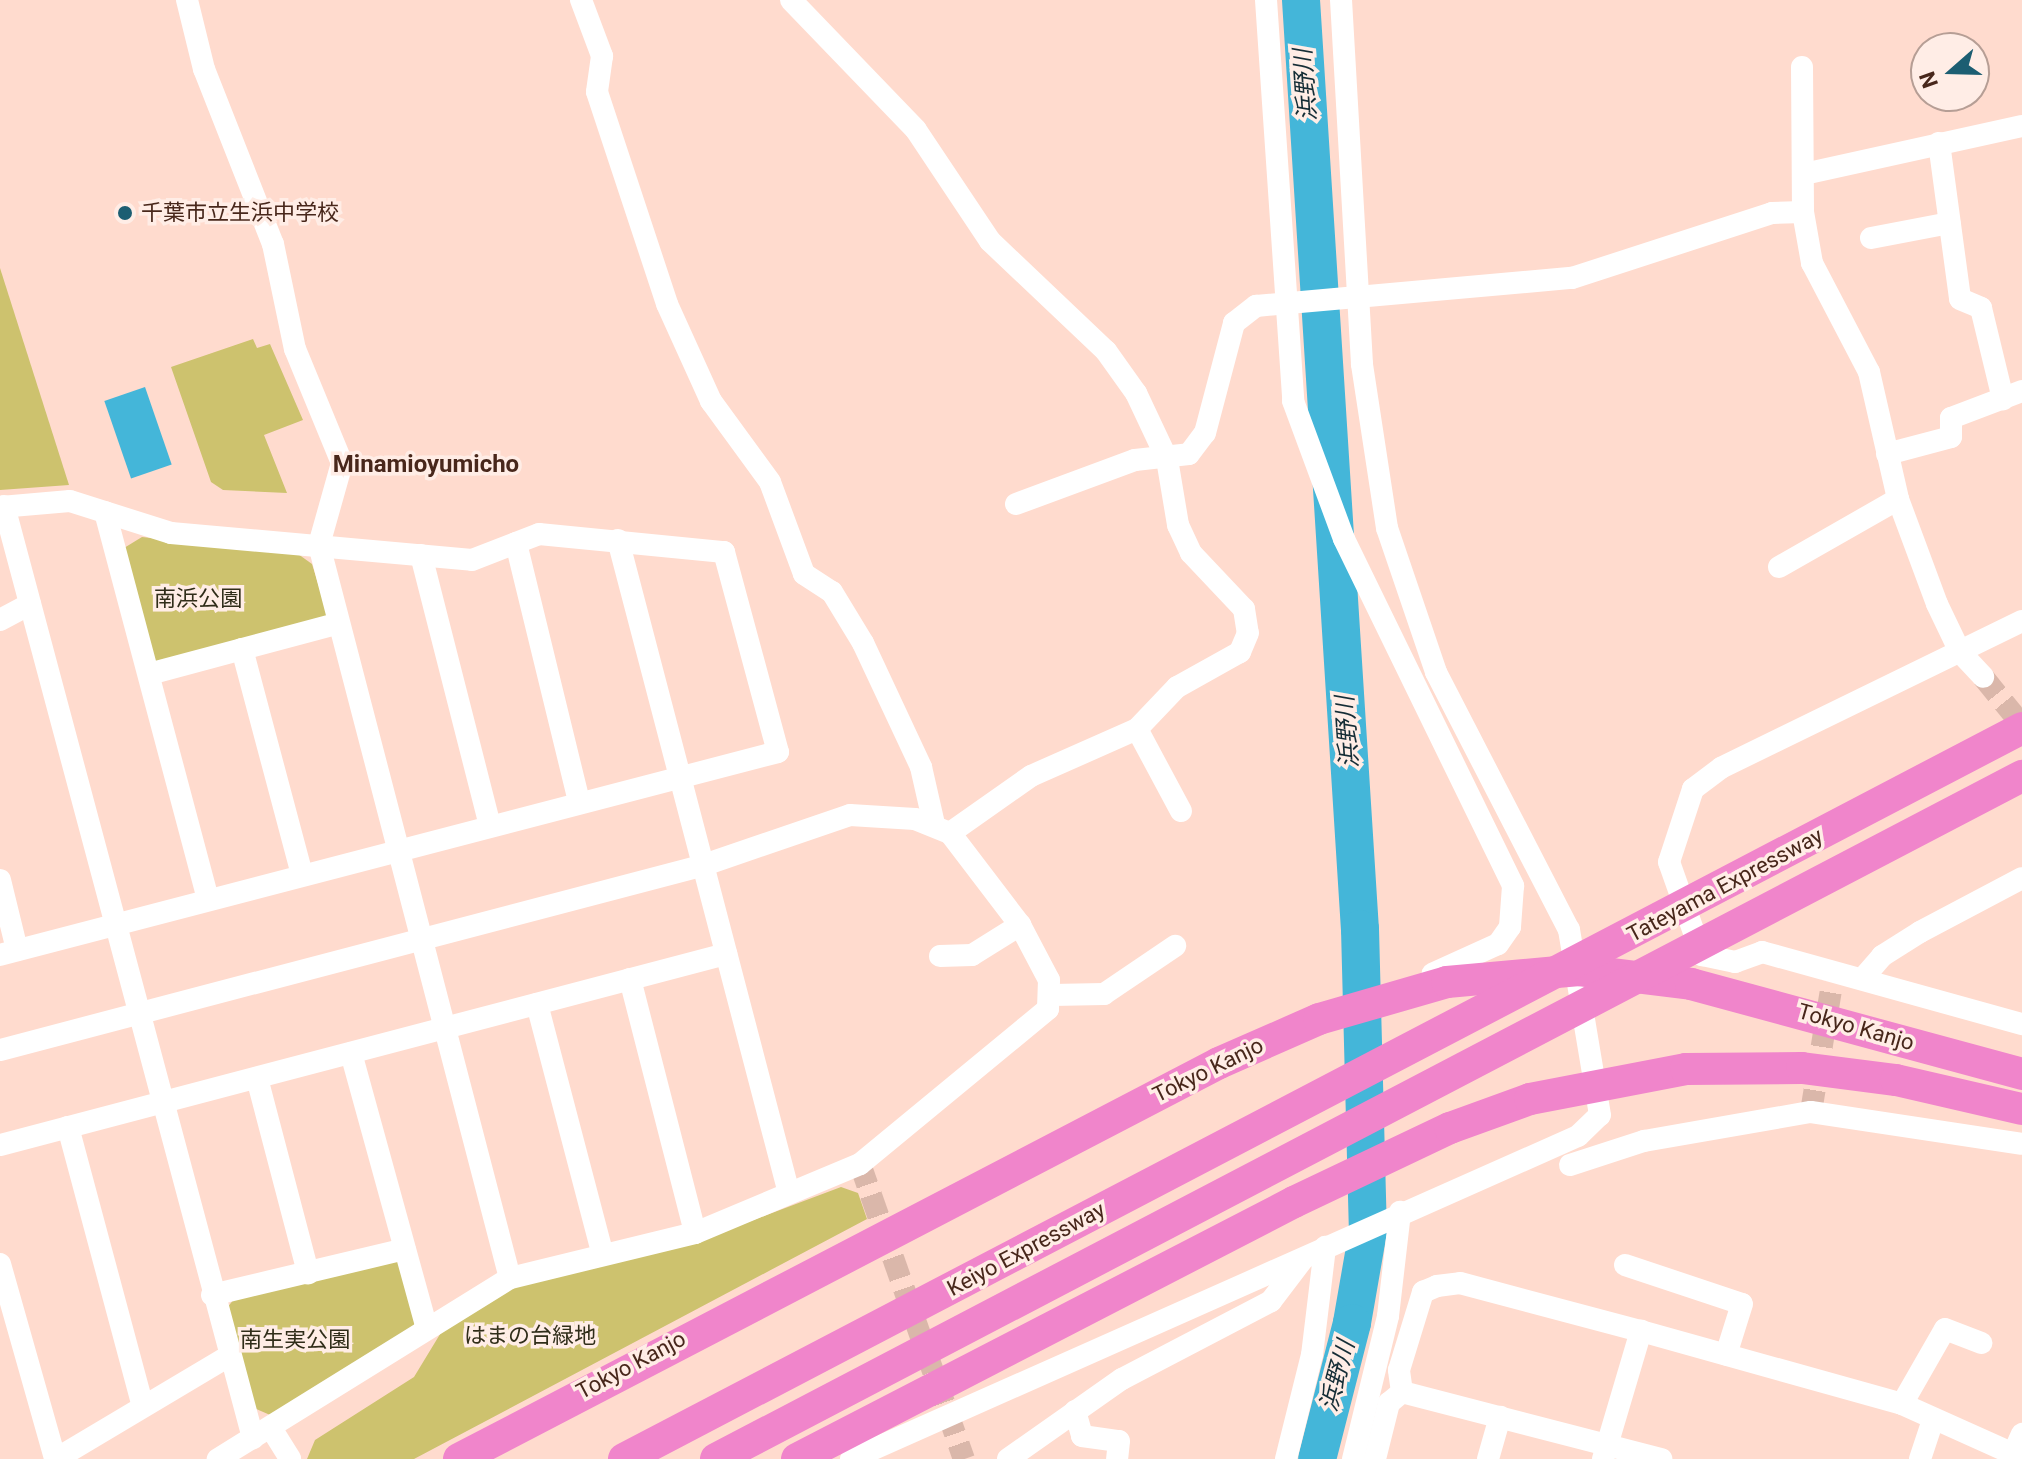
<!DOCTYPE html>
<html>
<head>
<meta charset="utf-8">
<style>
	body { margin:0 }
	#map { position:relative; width:2022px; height:1459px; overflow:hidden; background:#ffdbce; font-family:Roboto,"Noto Sans JP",sans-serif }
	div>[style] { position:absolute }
	.green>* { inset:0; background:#cdc26e }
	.water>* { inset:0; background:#44b6d9; transform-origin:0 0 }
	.river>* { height:38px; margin:-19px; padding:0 19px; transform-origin:19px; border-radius:19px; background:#44b6d9 }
	.minor-tunnel>* { height:22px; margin-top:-11px; transform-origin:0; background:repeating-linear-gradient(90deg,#dab7aa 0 22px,transparent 0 33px) }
	.minor>* { height:22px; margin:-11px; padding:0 11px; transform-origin:11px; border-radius:11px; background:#fff }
	.highway>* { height:32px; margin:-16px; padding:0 16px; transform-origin:16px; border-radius:16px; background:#f085cb }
	.dots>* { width:22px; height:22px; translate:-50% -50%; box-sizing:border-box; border:4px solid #ffede6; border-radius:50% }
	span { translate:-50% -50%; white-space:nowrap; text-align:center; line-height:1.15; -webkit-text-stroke:7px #ffede6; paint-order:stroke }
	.poi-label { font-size:22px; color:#48271b }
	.left { translate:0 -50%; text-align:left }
	.park-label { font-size:22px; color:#302d19 }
	.street-label { font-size:22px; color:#48271b }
	.water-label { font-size:24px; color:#152d36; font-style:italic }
	.neighbourhood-label { font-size:24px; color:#48271b; font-weight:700 }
	.north { position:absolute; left:1910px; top:32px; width:80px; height:80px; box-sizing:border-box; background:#ffede6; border:2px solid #b69e95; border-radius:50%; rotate:250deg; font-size:22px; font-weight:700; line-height:32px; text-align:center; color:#48271b }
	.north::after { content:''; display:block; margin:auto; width:28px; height:36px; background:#1c5e72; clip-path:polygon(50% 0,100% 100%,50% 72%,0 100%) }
</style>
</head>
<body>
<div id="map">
	<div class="green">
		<i style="clip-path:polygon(0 268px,69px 485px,0 490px)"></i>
		<i style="clip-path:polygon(253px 339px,257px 348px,270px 344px,303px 420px,264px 435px,287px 493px,223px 490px,211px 482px,171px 367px)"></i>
		<i style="clip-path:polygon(142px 537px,298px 554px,312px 564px,330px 622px,155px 668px,124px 548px)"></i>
		<i style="clip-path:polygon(841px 1187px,858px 1193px,867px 1219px,414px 1459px,307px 1459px,315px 1440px,414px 1377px,448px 1321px,511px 1284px,695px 1242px)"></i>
		<i style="clip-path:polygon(389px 1257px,400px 1262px,417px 1315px,412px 1332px,277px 1418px,252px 1407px,227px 1308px,234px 1299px)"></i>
	</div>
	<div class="water">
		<i style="left:145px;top:387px;width:82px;height:43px;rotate:71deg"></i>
	</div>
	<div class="river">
		<i style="left:1301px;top:0;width:931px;rotate:86.37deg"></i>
		<i style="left:1360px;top:929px;width:302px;rotate:88.5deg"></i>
		<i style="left:1368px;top:1231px;width:93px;rotate:99.9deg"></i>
		<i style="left:1352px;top:1323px;width:140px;rotate:104.4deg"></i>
	</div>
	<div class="minor-tunnel">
		<i style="left:1983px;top:677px;width:62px;rotate:50.9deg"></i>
		<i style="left:1811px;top:1112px;width:142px;rotate:-80.7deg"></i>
		<i style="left:860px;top:1164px;width:313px;rotate:70.6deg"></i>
	</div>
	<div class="minor">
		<i style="left:187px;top:0;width:71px;rotate:76.2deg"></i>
		<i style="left:204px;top:69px;width:188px;rotate:68.5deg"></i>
		<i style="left:273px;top:244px;width:107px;rotate:78.2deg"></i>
		<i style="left:295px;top:349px;width:123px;rotate:67.6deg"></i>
		<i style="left:342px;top:463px;width:85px;rotate:105.7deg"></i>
		<i style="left:319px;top:545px;width:757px;rotate:75.4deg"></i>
		<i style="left:581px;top:0;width:60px;rotate:69.4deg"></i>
		<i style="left:602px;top:56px;width:36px;rotate:98deg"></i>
		<i style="left:597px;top:92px;width:223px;rotate:71.7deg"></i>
		<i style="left:667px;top:304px;width:107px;rotate:65.6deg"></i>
		<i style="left:711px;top:401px;width:100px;rotate:53.9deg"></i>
		<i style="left:770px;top:482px;width:98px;rotate:69.7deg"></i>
		<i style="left:804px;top:574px;width:33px;rotate:33deg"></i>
		<i style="left:832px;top:592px;width:60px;rotate:58.7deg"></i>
		<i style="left:863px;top:643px;width:137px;rotate:64.9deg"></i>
		<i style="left:921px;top:767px;width:58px;rotate:77.2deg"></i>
		<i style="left:791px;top:0;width:180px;rotate:46.1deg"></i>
		<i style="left:916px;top:130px;width:133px;rotate:56.3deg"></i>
		<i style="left:990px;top:241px;width:160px;rotate:43.5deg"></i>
		<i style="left:1106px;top:351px;width:52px;rotate:54.5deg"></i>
		<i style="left:1136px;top:393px;width:73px;rotate:64.8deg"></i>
		<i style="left:1167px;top:459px;width:67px;rotate:80.5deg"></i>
		<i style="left:1178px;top:525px;width:31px;rotate:65deg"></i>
		<i style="left:1191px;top:553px;width:77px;rotate:46.6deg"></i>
		<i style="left:1244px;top:609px;width:24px;rotate:81deg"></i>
		<i style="left:1248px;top:633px;width:21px;rotate:113deg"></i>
		<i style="left:1240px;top:652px;width:72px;rotate:150.9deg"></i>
		<i style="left:1177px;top:687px;width:58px;rotate:133.6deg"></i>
		<i style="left:1137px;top:729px;width:116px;rotate:156.1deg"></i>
		<i style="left:1031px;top:776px;width:99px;rotate:144.9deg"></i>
		<i style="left:1266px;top:0;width:402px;rotate:86.1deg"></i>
		<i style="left:1293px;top:401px;width:147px;rotate:69.7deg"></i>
		<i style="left:1344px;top:539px;width:386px;rotate:64deg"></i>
		<i style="left:1513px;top:886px;width:41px;rotate:94.2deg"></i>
		<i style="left:1510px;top:927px;width:21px;rotate:125deg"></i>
		<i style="left:1498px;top:944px;width:72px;rotate:155.6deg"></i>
		<i style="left:1802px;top:67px;width:145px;rotate:89.6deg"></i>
		<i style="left:1803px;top:212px;width:52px;rotate:80deg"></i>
		<i style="left:1812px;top:263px;width:123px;rotate:62.4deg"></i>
		<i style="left:1869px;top:372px;width:130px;rotate:77.1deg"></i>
		<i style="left:1898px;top:499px;width:112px;rotate:69.6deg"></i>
		<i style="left:1937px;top:604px;width:53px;rotate:64.4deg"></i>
		<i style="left:1960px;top:652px;width:34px;rotate:47deg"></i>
		<i style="left:1939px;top:143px;width:157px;rotate:82.3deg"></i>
		<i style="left:1960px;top:299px;width:23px;rotate:23deg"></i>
		<i style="left:1981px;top:308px;width:94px;rotate:76.4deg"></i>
		<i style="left:1804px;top:174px;width:223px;rotate:-12.4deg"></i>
		<i style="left:1871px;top:238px;width:80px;rotate:-10.8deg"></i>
		<i style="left:1887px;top:454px;width:66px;rotate:-14.9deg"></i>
		<i style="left:1951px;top:437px;width:19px;rotate:-90deg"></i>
		<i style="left:1951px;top:418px;width:76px;rotate:-20.8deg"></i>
		<i style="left:1016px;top:504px;width:127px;rotate:-20.3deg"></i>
		<i style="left:1135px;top:460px;width:54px;rotate:-6.3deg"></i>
		<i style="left:1189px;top:454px;width:26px;rotate:-53deg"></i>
		<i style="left:1205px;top:433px;width:114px;rotate:-75.2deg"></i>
		<i style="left:1234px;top:323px;width:28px;rotate:-38deg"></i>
		<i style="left:1256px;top:306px;width:317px;rotate:-5.1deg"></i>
		<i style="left:1572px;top:278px;width:210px;rotate:-18deg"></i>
		<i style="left:1772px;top:213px;width:31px;rotate:-2deg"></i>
		<i style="left:4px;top:506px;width:965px;rotate:75.04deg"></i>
		<i style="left:0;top:507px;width:70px;rotate:-4.9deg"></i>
		<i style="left:70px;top:501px;width:106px;rotate:17.6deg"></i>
		<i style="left:171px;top:533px;width:302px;rotate:5.1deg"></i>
		<i style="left:472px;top:560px;width:72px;rotate:-21.2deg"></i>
		<i style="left:539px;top:534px;width:186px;rotate:5.6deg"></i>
		<i style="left:724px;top:552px;width:207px;rotate:74.9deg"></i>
		<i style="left:778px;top:752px;width:804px;rotate:165.38deg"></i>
		<i style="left:105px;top:512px;width:400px;rotate:75.1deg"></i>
		<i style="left:618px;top:540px;width:675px;rotate:75.33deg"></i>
		<i style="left:516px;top:543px;width:266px;rotate:76.3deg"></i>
		<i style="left:421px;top:555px;width:279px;rotate:75.7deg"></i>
		<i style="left:1779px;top:567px;width:137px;rotate:-29.7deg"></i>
		<i style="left:0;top:620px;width:34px;rotate:-28deg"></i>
		<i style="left:2022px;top:621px;width:335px;rotate:154deg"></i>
		<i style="left:1721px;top:768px;width:35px;rotate:143deg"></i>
		<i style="left:1693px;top:789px;width:77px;rotate:108.2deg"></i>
		<i style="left:1669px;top:862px;width:99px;rotate:70.5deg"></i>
		<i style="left:1702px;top:955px;width:34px;rotate:12deg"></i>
		<i style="left:1735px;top:962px;width:29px;rotate:-20deg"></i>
		<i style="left:1762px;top:952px;width:270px;rotate:15.5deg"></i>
		<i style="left:242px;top:649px;width:233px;rotate:75.1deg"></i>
		<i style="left:149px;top:674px;width:194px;rotate:-15deg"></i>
		<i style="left:1137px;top:729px;width:93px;rotate:61.8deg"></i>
		<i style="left:0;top:880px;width:72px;rotate:76.3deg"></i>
		<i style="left:940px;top:956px;width:32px;rotate:-2deg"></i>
		<i style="left:972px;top:955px;width:57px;rotate:-32deg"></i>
		<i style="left:1864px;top:977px;width:28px;rotate:-49deg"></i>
		<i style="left:1882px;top:956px;width:45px;rotate:-32.3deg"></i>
		<i style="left:1920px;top:932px;width:115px;rotate:-27.9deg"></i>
		<i style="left:630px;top:979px;width:262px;rotate:75.6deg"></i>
		<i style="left:1052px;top:995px;width:52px;rotate:-1.1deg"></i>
		<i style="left:1104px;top:994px;width:86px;rotate:-34.1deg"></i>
		<i style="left:537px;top:1004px;width:256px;rotate:75.3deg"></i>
		<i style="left:0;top:1050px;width:728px;rotate:-14.72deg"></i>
		<i style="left:704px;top:865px;width:154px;rotate:-18.9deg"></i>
		<i style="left:850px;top:815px;width:65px;rotate:3.5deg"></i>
		<i style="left:915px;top:819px;width:38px;rotate:22deg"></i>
		<i style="left:950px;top:833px;width:116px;rotate:52.7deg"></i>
		<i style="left:1020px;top:925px;width:62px;rotate:62.2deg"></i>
		<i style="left:1049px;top:980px;width:29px;rotate:92deg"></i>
		<i style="left:1048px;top:1009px;width:244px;rotate:140.5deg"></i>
		<i style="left:860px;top:1164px;width:179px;rotate:157.3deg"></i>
		<i style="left:695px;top:1233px;width:190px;rotate:166.3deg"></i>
		<i style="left:510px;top:1278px;width:344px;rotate:148.2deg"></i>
		<i style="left:351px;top:1053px;width:285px;rotate:74.6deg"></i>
		<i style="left:257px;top:1078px;width:202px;rotate:75.3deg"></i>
		<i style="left:68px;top:1127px;width:289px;rotate:75deg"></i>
		<i style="left:0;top:1145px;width:751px;rotate:-14.74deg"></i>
		<i style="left:1570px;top:1165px;width:78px;rotate:-18deg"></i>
		<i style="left:1644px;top:1141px;width:169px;rotate:-9.9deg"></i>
		<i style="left:1811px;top:1112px;width:213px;rotate:8.6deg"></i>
		<i style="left:0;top:1264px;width:203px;rotate:74.2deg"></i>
		<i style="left:1625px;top:1265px;width:123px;rotate:18.4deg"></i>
		<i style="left:1742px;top:1304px;width:53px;rotate:107.4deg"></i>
		<i style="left:212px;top:1295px;width:198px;rotate:-13.4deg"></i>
		<i style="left:1402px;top:1392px;width:22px;rotate:-98deg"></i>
		<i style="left:1399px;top:1370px;width:82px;rotate:-72.9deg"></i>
		<i style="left:1423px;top:1292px;width:15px;rotate:-23deg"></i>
		<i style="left:1437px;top:1286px;width:23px;rotate:-7deg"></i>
		<i style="left:1460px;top:1283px;width:187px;rotate:14.9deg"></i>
		<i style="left:1902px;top:1404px;width:86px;rotate:-60.2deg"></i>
		<i style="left:1945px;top:1329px;width:39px;rotate:21deg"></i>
		<i style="left:1075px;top:1411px;width:26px;rotate:74deg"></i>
		<i style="left:1082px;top:1436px;width:37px;rotate:8deg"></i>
		<i style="left:1119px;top:1441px;width:18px;rotate:96deg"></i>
		<i style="left:271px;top:1428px;width:36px;rotate:58deg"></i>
		<i style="left:2013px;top:1454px;width:22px;rotate:-66deg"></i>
		<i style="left:56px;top:1459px;width:201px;rotate:-30.8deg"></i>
		<i style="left:851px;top:1459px;width:796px;rotate:-23.96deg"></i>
		<i style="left:1578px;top:1136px;width:30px;rotate:-44deg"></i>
		<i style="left:1600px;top:1115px;width:188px;rotate:-99.5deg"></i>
		<i style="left:1569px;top:930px;width:290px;rotate:-117.3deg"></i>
		<i style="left:1436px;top:672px;width:152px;rotate:-108.8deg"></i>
		<i style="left:1387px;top:528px;width:166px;rotate:-98.7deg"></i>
		<i style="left:1362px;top:364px;width:365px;rotate:-93.3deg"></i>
		<i style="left:1008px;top:1459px;width:139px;rotate:-35.1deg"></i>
		<i style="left:1122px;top:1379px;width:168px;rotate:-27.6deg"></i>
		<i style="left:1271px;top:1301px;width:53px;rotate:-52.7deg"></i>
		<i style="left:1286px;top:1459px;width:107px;rotate:-76deg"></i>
		<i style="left:1312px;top:1355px;width:109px;rotate:-83.1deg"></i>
		<i style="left:1353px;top:1459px;width:147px;rotate:-76.2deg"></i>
		<i style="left:1388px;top:1316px;width:105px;rotate:-83.4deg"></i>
		<i style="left:1375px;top:1459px;width:58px;rotate:-76deg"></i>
		<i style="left:1389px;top:1403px;width:17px;rotate:-40deg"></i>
		<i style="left:1402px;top:1392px;width:268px;rotate:14.5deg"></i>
		<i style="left:1488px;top:1459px;width:44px;rotate:-74.1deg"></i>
		<i style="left:1603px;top:1459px;width:134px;rotate:-73.5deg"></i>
		<i style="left:1641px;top:1331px;width:271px;rotate:15.6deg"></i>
		<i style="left:1902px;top:1404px;width:132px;rotate:24.2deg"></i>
		<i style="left:1920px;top:1459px;width:41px;rotate:-71.6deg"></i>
	</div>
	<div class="highway">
		<i style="left:459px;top:1459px;width:857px;rotate:-27.52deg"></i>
		<i style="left:1219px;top:1063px;width:109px;rotate:-23.7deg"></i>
		<i style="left:1319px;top:1019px;width:133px;rotate:-16.1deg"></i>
		<i style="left:1447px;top:982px;width:133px;rotate:-5.2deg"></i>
		<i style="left:1579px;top:970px;width:113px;rotate:7.1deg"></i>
		<i style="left:1691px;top:984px;width:343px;rotate:15.2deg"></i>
		<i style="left:624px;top:1459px;width:1578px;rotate:-27.6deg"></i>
		<i style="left:716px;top:1459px;width:1474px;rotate:-27.61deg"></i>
		<i style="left:797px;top:1459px;width:560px;rotate:-27.34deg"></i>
		<i style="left:1294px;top:1202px;width:173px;rotate:-25.4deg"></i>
		<i style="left:1450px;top:1128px;width:85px;rotate:-19.9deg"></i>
		<i style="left:1530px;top:1099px;width:159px;rotate:-10.9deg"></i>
		<i style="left:1686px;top:1069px;width:116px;rotate:-0.5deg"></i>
		<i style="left:1802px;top:1068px;width:95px;rotate:7.3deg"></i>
		<i style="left:1896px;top:1080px;width:129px;rotate:13deg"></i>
	</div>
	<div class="dots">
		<i style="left:125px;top:213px;background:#1c5e72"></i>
	</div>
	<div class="poi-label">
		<span class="left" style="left:141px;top:213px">千葉市立生浜中学校</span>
	</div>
	<div class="park-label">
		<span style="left:198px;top:599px">南浜公園</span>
		<span style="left:530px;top:1336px">はまの台緑地</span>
		<span style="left:295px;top:1340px">南生実公園</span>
	</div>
	<div class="street-label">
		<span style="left:1725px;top:885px;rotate:-28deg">Tateyama Expressway</span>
		<span style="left:1856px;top:1027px;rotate:16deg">Tokyo Kanjo</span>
		<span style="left:1208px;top:1070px;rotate:-26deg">Tokyo Kanjo</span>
		<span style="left:1026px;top:1249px;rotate:-28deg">Keiyo Expressway</span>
		<span style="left:631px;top:1365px;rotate:-28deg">Tokyo Kanjo</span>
	</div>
	<div class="water-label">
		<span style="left:1306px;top:85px;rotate:-94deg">浜野川</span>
		<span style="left:1348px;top:732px;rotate:-94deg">浜野川</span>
		<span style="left:1338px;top:1376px;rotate:-75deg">浜野川</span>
	</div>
	<div class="neighbourhood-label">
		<span style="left:426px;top:465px">Minamioyumicho</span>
	</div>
	<div class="north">N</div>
</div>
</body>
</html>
